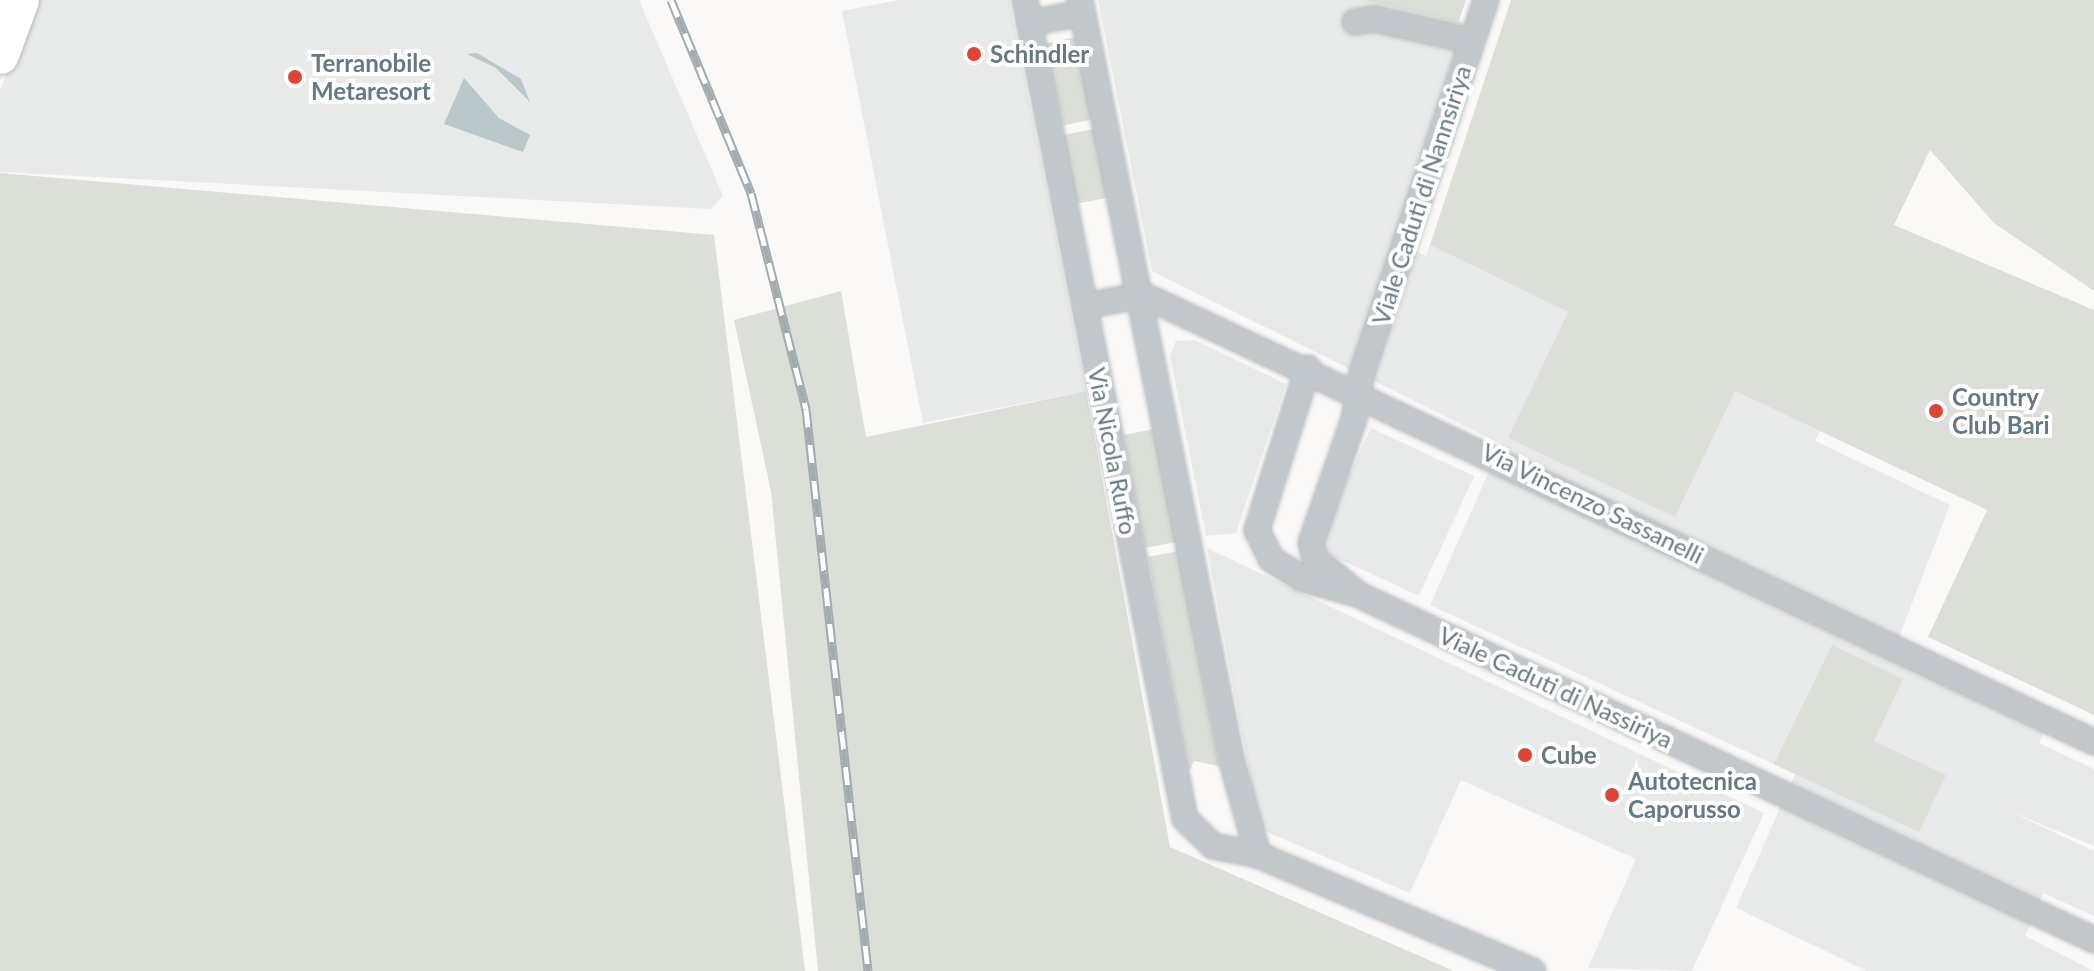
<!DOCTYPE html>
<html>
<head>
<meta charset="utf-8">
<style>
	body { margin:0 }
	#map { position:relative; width:2094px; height:971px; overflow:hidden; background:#faf9f8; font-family:Lato,sans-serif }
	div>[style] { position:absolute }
	.built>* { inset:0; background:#e8e9e9; transform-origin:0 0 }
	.green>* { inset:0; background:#dbdfd7; transform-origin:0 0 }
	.water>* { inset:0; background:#b9c7ca }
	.roads { filter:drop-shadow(0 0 2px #b5bbbe) drop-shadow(0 0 2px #b5bbbe) }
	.street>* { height:24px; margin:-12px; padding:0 12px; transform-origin:12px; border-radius:12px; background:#c1c7ca }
	.primary>* { height:38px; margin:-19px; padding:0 19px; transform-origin:19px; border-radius:19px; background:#fff }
	.rail>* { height:9px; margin-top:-4.5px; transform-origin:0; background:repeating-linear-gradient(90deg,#fff 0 18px,#a2abaf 0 36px); box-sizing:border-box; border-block:2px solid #a2abaf }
	.dots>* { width:22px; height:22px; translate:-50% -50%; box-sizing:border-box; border:4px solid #fff; border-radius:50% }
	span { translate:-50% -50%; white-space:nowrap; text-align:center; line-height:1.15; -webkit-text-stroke:8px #fff; paint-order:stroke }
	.poi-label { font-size:24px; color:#657982; font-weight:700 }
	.left { translate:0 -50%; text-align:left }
	.street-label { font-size:24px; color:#657982 }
</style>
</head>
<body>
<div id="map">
	<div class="built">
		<i style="clip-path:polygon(37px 0,639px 0,723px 196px,711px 209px,0 172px,0 90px)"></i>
		<i style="clip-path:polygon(899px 0,1009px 0,1086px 391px,923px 423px,842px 11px)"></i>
		<i style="clip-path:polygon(1098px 0,1453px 0,1463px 27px,1397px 242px,1426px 256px,1430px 245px,1568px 312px,1564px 321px,1730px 400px,1735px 391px,1820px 431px,1815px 441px,1950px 505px,1899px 637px,2053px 710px,2039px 743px,2094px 769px,2094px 846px,2009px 811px,2094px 851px,2094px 916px,2043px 893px,2025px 936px,2094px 971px,1867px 971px,1736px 908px,1795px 774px,1430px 605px,1501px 444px,1152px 271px)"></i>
		<i style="clip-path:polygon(1195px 340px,1286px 384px,1236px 533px,1206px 536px,1170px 356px,1176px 341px)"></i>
		<i style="left:1371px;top:428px;width:114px;height:132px;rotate:25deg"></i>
		<i style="clip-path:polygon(1207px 548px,1764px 813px,1692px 971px,1588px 968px,1636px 859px,1461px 780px,1410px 893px,1260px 829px)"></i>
	</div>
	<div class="green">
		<i style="clip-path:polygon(1365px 0,1466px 0,1458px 23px)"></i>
		<i style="clip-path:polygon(1511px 0,2094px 0,2094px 291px,1994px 223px,1930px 150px,1894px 225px,2094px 310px,2094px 715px,1928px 637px,1987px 510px,1735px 391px,1675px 517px,1508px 438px,1568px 312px,1430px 245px)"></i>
		<i style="left:1076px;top:37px;width:84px;height:31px;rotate:78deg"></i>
		<i style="left:1094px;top:129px;width:70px;height:31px;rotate:79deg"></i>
		<i style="clip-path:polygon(0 173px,714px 235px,805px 971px,0 971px)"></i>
		<i style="clip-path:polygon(841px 291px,866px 437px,1086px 391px,1170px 847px,1454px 971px,818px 971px,771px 491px,734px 320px)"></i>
		<i style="left:1154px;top:429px;width:115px;height:31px;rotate:79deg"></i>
		<i style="clip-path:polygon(1178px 551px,1219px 766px,1194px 761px,1189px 772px,1148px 557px)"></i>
		<i style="clip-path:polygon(1832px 645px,1903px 679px,1874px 741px,1946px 775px,1919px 832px,1774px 764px)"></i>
	</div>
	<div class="water">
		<i style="clip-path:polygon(477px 53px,521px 79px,530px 102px,496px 68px,467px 54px)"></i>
		<i style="clip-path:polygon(464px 78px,499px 118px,530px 135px,523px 152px,444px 124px)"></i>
	</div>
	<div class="roads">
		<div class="street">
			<i style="left:1025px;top:0;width:834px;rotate:78.95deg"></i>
			<i style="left:1185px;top:819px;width:39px;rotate:44deg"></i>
			<i style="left:1213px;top:846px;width:46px;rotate:11.3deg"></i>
			<i style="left:1258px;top:855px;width:298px;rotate:22.9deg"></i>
			<i style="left:1080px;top:0;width:773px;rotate:78.73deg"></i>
			<i style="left:1231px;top:758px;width:101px;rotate:74.4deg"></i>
			<i style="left:1486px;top:0;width:393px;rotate:108.4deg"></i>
			<i style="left:1362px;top:373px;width:47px;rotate:99.9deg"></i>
			<i style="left:1354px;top:419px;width:131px;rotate:109.1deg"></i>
			<i style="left:1311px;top:543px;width:16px;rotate:76deg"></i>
			<i style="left:1315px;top:559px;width:57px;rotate:39.3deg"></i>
			<i style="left:1359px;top:595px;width:812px;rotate:25.14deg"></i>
			<i style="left:1355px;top:22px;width:20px;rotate:-9deg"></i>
			<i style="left:1375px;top:19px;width:99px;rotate:12.8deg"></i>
			<i style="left:1029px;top:23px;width:54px;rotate:-10.7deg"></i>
			<i style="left:1085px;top:306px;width:59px;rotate:-10.7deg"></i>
			<i style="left:1143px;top:295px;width:1051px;rotate:25.18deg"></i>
			<i style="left:1308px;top:368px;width:170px;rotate:107.5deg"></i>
			<i style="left:1257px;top:530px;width:32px;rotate:64deg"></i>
			<i style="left:1271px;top:559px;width:38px;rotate:32deg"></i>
			<i style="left:1303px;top:579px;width:49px;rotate:15.5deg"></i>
		</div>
		<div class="primary">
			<i style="left:0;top:55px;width:59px;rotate:-70deg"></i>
		</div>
	</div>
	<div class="rail">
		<i style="left:671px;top:0;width:209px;rotate:67.5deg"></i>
		<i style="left:751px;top:193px;width:223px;rotate:75.7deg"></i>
		<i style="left:806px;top:409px;width:565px;rotate:83.7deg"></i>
	</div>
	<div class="dots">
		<i style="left:974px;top:54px;background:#e04432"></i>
		<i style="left:295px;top:77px;background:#e04432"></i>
		<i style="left:1936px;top:411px;background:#e04432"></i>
		<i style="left:1525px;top:755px;background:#e04432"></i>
		<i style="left:1612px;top:795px;background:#e04432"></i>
	</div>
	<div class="poi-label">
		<span class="left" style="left:990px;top:54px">Schindler</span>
		<span class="left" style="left:311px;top:77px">Terranobile<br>Metaresort</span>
		<span class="left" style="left:1952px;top:411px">Country<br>Club Bari</span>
		<span class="left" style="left:1541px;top:755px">Cube</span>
		<span class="left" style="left:1628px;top:795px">Autotecnica<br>Caporusso</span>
	</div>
	<div class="street-label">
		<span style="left:1421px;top:195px;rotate:-72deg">Viale Caduti di Nannsiriya</span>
		<span style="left:1113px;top:451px;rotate:79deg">Via Nicola Ruffo</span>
		<span style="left:1593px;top:503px;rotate:26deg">Via Vincenzo Sassanelli</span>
		<span style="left:1556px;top:687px;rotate:25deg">Viale Caduti di Nassiriya</span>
	</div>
</div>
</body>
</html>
